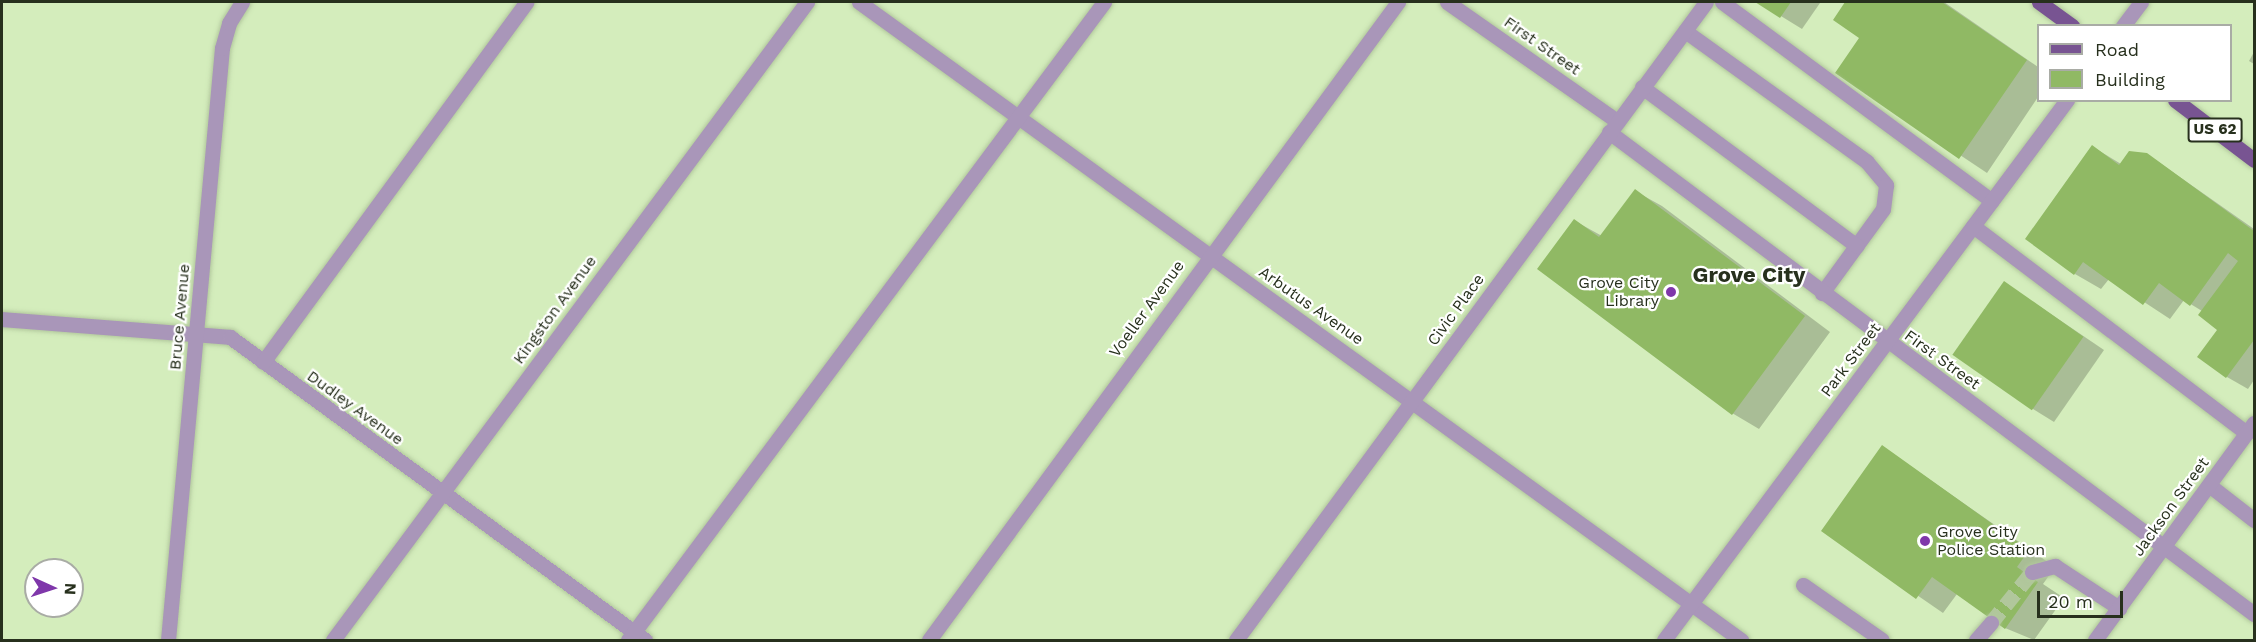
<!DOCTYPE html>
<html>
<head>
<meta charset="utf-8">
<style>
	body { margin:0 }
	#map { position:relative; width:2256px; height:642px; overflow:hidden; background:#d4edbc; font-family:"Work Sans",sans-serif }
	div>[style] { position:absolute }
	.shadow>* { inset:0; background:#0003 }
	.building>* { inset:0; background:#90b964; transform-origin:0 0 }
	.minor-tunnel>* { height:15px; margin-top:-7.5px; transform-origin:0; background:repeating-linear-gradient(90deg,#b1c79c 0 15px,transparent 0 23px) }
	.roads { filter:drop-shadow(0 0 2px #b1c79c) drop-shadow(0 0 2px #b1c79c) }
	.minor>* { height:15px; margin:-7.5px; padding:0 7.5px; transform-origin:7.5px; border-radius:7.5px; background:#a996b9 }
	.major>* { height:15px; margin:-7.5px; padding:0 7.5px; transform-origin:7.5px; border-radius:7.5px; background:#785492 }
	.dots>* { width:16px; height:16px; translate:-50% -50%; box-sizing:border-box; border:3px solid #fff; border-radius:50% }
	span { translate:-50% -50%; white-space:nowrap; text-align:center; line-height:1.15; -webkit-text-stroke:4.5px #fff; paint-order:stroke }
	.shield-label span { padding:2px 4px; background:#fff; border:2px solid; border-radius:4px; -webkit-text-stroke-width:0 }
	.shield-label { font-size:15px; color:#27301d; font-weight:700 }
	.street-label { font-size:16px; color:#27301d }
	.poi-label { font-size:16px; color:#27301d }
	.right { translate:-100% -50%; text-align:right }
	.left { translate:0 -50%; text-align:left }
	.district-label { font-size:22px; color:#27301d; font-weight:700 }
	.frame { position:absolute; inset:0; border:3px solid #27301d; pointer-events:none }
	.legend { position:absolute; left:2037px; top:24px; width:195px; height:78px; box-sizing:border-box; background:#fff; border:2px solid #a9aca5; margin:0; padding:8px 10px; list-style:none; font-size:18px; color:#27301d }
	.legend li { display:flex; align-items:center; gap:12px; height:30px }
	.legend b { width:30px; border:2px solid #a9aca5 }
	.north { position:absolute; left:24px; top:558px; width:60px; height:60px; box-sizing:border-box; background:#fff; border:2px solid #a9aca5; border-radius:50%; rotate:93deg; font-size:16px; font-weight:700; line-height:24px; text-align:center; color:#27301d }
	.north::after { content:''; display:block; margin:auto; width:21px; height:27px; background:#7f37aa; clip-path:polygon(50% 0,100% 100%,50% 72%,0 100%) }
	.scale { position:absolute; left:2037px; top:591px; width:86px; height:27px; box-sizing:border-box; border:3px solid #27301d; border-top:0; padding-left:8px; font-size:18px; line-height:21px; white-space:nowrap; color:#27301d; -webkit-text-stroke:4px #fff; paint-order:stroke }
</style>
</head>
<body>
<div id="map">
	<div class="shadow">
		<i style="clip-path:polygon(1758px 2px,1818px 2px,1820px 3px,1802px 29px)"></i>
		<i style="clip-path:polygon(1847px 2px,1944px 2px,2038px 67px,2038px 97px,1987px 173px,1837px 73px,1861px 37px,1835px 19px)"></i>
		<i style="clip-path:polygon(2254px 52px,2254px 64px,2249px 61px)"></i>
		<i style="clip-path:polygon(2093px 147px,2121px 164px,2147px 154px,2254px 229px,2254px 380px,2248px 389px,2227px 377px,2219px 330px,2202px 311px,2184px 300px,2170px 319px,2109px 279px,2101px 289px,2075px 274px)"></i>
		<i style="clip-path:polygon(1635px 191px,1662px 206px,1830px 332px,1759px 429px,1732px 413px,1575px 221px,1602px 236px)"></i>
		<i style="clip-path:polygon(2005px 283px,2104px 350px,2054px 422px,2033px 409px)"></i>
		<i style="clip-path:polygon(1883px 447px,2055px 567px,2043px 584px,2064px 598px,2034px 640px,2005px 628px,1957px 594px,1943px 613px,1824px 531px)"></i>
	</div>
	<div class="building">
		<i style="clip-path:polygon(1755px 2px,1791px 2px,1780px 18px)"></i>
		<i style="clip-path:polygon(1845px 2px,1942px 2px,2027px 60px,1959px 159px,1835px 73px,1859px 38px,1833px 20px)"></i>
		<i style="clip-path:polygon(2092px 145px,2119px 165px,2129px 151px,2147px 153px,2254px 231px,2254px 340px,2226px 378px,2197px 357px,2217px 330px,2198px 315px,2238px 261px,2228px 253px,2190px 306px,2159px 283px,2143px 305px,2083px 262px,2074px 275px,2025px 239px)"></i>
		<i style="clip-path:polygon(1635px 189px,1805px 316px,1732px 415px,1537px 269px,1574px 219px,1599px 237px)"></i>
		<i style="left:2004px;top:281px;width:97px;height:90px;rotate:35deg"></i>
		<i style="clip-path:polygon(1882px 445px,2029px 550px,2017px 567px,2038px 582px,2005px 629px,1932px 577px,1916px 599px,1821px 531px)"></i>
	</div>
	<div class="minor-tunnel">
		<i style="left:1991px;top:623px;width:65px;rotate:-51.2deg"></i>
	</div>
	<div class="roads">
		<div class="minor">
			<i style="left:859px;top:2px;width:1089px;rotate:35.88deg"></i>
			<i style="left:1447px;top:2px;width:208px;rotate:35deg"></i>
			<i style="left:1722px;top:2px;width:335px;rotate:36.4deg"></i>
			<i style="left:2123px;top:26px;width:30px;rotate:-53deg"></i>
			<i style="left:1685px;top:31px;width:224px;rotate:35.7deg"></i>
			<i style="left:1867px;top:162px;width:30px;rotate:50deg"></i>
			<i style="left:1886px;top:185px;width:24px;rotate:97deg"></i>
			<i style="left:1883px;top:209px;width:104px;rotate:126deg"></i>
			<i style="left:1642px;top:87px;width:267px;rotate:36.5deg"></i>
			<i style="left:1609px;top:132px;width:805px;rotate:36.77deg"></i>
			<i style="left:1973px;top:226px;width:343px;rotate:37.1deg"></i>
			<i style="left:2px;top:319px;width:229px;rotate:4.5deg"></i>
			<i style="left:230px;top:337px;width:514px;rotate:36.13deg"></i>
			<i style="left:263px;top:362px;width:446px;rotate:-53.8deg"></i>
			<i style="left:2209px;top:485px;width:57px;rotate:37.9deg"></i>
			<i style="left:2032px;top:572px;width:24px;rotate:-15deg"></i>
			<i style="left:2055px;top:566px;width:77px;rotate:33.3deg"></i>
			<i style="left:1803px;top:585px;width:96px;rotate:34.8deg"></i>
			<i style="left:168px;top:640px;width:594px;rotate:-84.79deg"></i>
			<i style="left:222px;top:48px;width:26px;rotate:-74deg"></i>
			<i style="left:229px;top:23px;width:25px;rotate:-58deg"></i>
			<i style="left:333px;top:640px;width:795px;rotate:-53.39deg"></i>
			<i style="left:628px;top:640px;width:796px;rotate:-53.27deg"></i>
			<i style="left:929px;top:640px;width:792px;rotate:-53.68deg"></i>
			<i style="left:1236px;top:640px;width:792px;rotate:-53.62deg"></i>
			<i style="left:1664px;top:640px;width:674px;rotate:-53.27deg"></i>
			<i style="left:1976px;top:640px;width:23px;rotate:-49deg"></i>
			<i style="left:2095px;top:640px;width:269px;rotate:-53.8deg"></i>
		</div>
		<div class="major">
			<i style="left:2039px;top:2px;width:41px;rotate:36deg"></i>
			<i style="left:2175px;top:100px;width:99px;rotate:37.2deg"></i>
		</div>
	</div>
	<div class="dots">
		<i style="left:1671px;top:292px;background:#7f37aa"></i>
		<i style="left:1925px;top:541px;background:#7f37aa"></i>
	</div>
	<div class="shield-label">
		<span style="left:2215px;top:130px">US 62</span>
	</div>
	<div class="street-label">
		<span style="left:1542px;top:46px;rotate:35deg">First Street</span>
		<span style="left:1311px;top:306px;rotate:35deg">Arbutus Avenue</span>
		<span style="left:1147px;top:309px;rotate:-54deg">Voeller Avenue</span>
		<span style="left:555px;top:310px;rotate:-54deg">Kingston Avenue</span>
		<span style="left:1456px;top:310px;rotate:-54deg">Civic Place</span>
		<span style="left:180px;top:317px;rotate:-85deg">Bruce Avenue</span>
		<span style="left:1851px;top:360px;rotate:-53deg">Park Street</span>
		<span style="left:1942px;top:360px;rotate:36deg">First Street</span>
		<span style="left:355px;top:408px;rotate:36deg">Dudley Avenue</span>
		<span style="left:2171px;top:507px;rotate:-54deg">Jackson Street</span>
	</div>
	<div class="poi-label">
		<span class="right" style="left:1659px;top:292px">Grove City<br>Library</span>
		<span class="left" style="left:1937px;top:541px">Grove City<br>Police Station</span>
	</div>
	<div class="district-label">
		<span style="left:1749px;top:275px">Grove City</span>
	</div>
	<div class="frame"></div>
	<ul class="legend">
	<li><b style="height:8px;background:#785492"></b>Road</li>
	<li><b style="height:16px;background:#90b964"></b>Building</li>
	</ul>
	<div class="north">N</div>
	<div class="scale">20 m</div>
</div>
</body>
</html>
